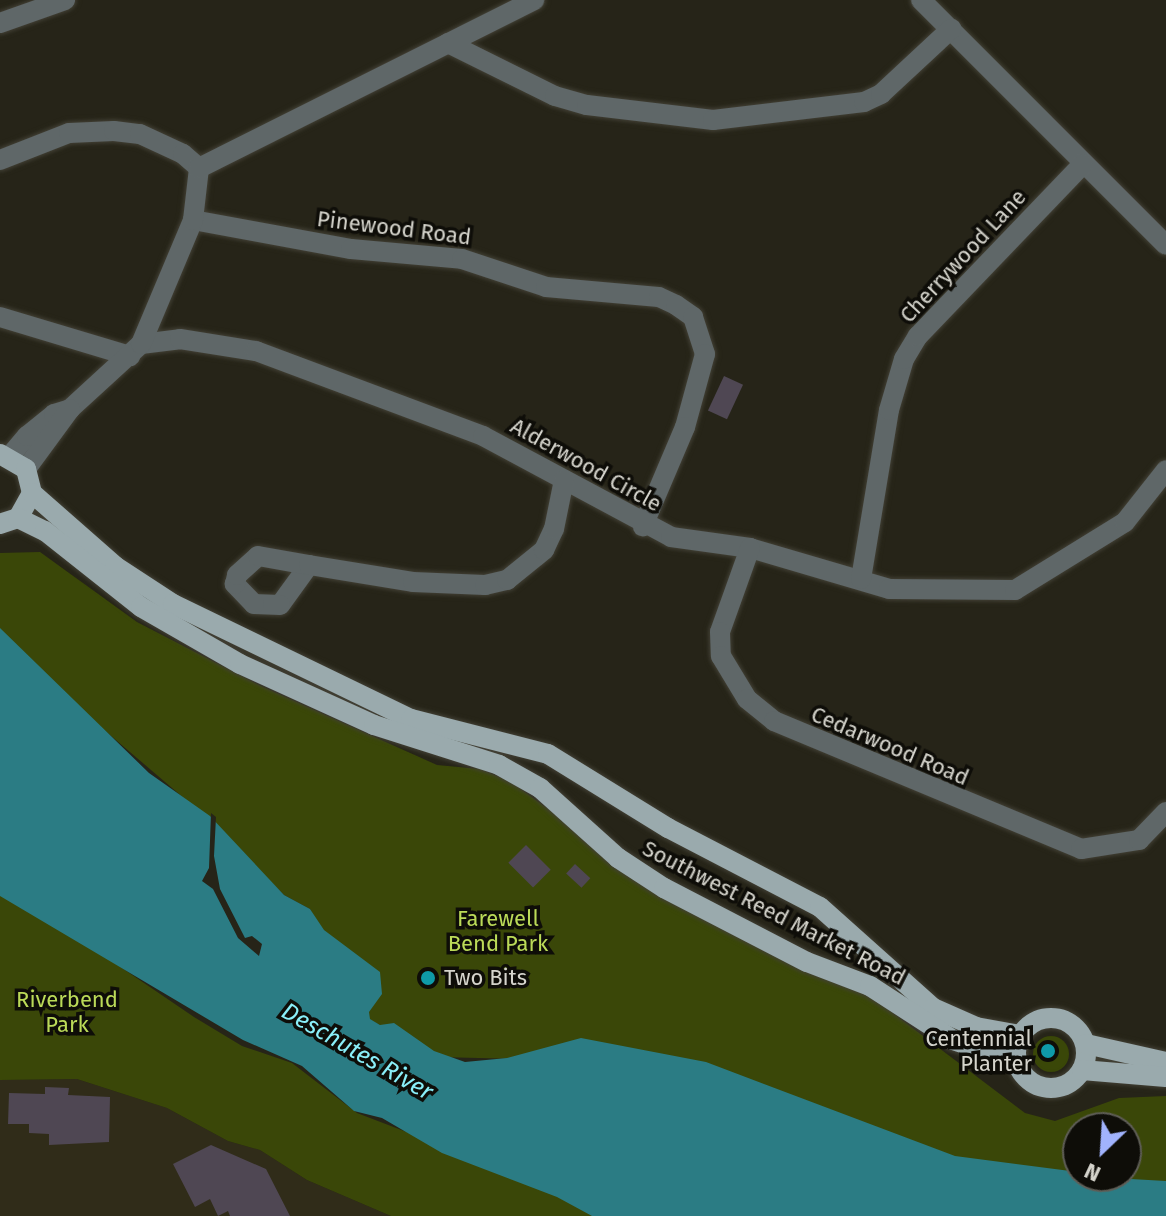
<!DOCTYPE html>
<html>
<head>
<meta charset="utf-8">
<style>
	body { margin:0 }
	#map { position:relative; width:1166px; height:1216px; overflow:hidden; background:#262418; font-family:"Fira Sans",sans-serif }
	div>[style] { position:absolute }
	.built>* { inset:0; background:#302c19 }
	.green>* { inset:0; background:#3a4708 }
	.round { border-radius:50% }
	.water>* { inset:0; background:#2b7c84 }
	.pier>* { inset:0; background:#262418 }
	.building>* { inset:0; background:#4f4753; transform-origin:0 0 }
	.roads { filter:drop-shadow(0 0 2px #424035) drop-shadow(0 0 2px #424035) }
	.minor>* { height:20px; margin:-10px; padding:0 10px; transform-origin:10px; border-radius:10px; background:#5f6768 }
	.major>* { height:20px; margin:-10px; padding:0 10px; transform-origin:10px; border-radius:10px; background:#9aaaad }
	.major>.ring { margin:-10px; padding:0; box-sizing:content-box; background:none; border:20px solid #9aaaad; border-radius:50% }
	.dots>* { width:22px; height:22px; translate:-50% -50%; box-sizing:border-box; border:4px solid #0e0d08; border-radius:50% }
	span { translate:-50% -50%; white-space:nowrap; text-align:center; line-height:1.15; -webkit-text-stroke:7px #0e0d08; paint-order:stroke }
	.street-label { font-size:22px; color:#d5d4cc }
	.park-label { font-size:22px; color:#bbda58 }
	.poi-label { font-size:22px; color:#d5d4cc }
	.left { translate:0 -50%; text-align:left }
	.right { translate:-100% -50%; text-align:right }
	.water-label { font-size:24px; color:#8aeff9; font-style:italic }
	.north { position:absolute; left:1062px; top:1112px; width:80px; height:80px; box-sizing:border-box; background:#0e0d08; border:2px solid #5e5d56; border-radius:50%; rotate:205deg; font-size:22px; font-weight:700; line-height:32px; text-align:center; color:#d5d4cc }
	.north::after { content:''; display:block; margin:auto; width:28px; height:36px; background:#a1b3fd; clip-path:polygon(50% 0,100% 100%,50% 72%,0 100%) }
</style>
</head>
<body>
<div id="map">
	<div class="built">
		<i style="clip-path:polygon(77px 1079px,167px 1108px,228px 1141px,260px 1150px,307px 1180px,391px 1216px,0 1216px,0 1080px)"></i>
	</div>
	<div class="green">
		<i style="clip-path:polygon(evenodd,40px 552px,137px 622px,261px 686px,437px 765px,480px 769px,511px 782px,566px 822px,869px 995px,1025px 1113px,1055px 1121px,1119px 1098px,1166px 1096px,1166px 1198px,1050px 1186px,560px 1060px,437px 1057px,369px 1019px,310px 909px,284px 895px,206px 817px,0 641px,0 553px,40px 552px,1078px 1128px,1126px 1128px,1126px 1176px,1078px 1176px,1078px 1128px)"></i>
		<i style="clip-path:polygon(0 885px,194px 1017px,242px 1046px,292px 1063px,357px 1113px,485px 1162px,601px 1216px,391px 1216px,307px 1180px,260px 1150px,228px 1141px,167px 1108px,77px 1079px,0 1080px)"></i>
		<i class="round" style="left:1033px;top:1036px;width:36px;height:36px"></i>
	</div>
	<div class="water">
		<i style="clip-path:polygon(0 628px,149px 773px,210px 816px,284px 895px,310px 909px,324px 930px,380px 972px,382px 994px,369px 1012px,370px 1019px,380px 1025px,394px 1023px,434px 1051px,465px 1062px,507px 1058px,581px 1038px,706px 1062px,955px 1156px,1078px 1172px,1078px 1176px,1166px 1181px,1166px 1216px,592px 1216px,557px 1197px,442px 1153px,382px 1118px,354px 1111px,302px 1066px,243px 1040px,0 896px)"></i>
	</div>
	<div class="pier">
		<i style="clip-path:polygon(211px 813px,216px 817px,214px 856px,220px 889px,245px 938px,252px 936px,262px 944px,259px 956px,238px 938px,213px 889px,202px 881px,209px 868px)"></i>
	</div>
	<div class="building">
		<i style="left:724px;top:376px;width:21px;height:38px;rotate:25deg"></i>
		<i style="left:526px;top:845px;width:35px;height:25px;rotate:45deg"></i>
		<i style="left:575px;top:864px;width:21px;height:13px;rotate:43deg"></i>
		<i style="clip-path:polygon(45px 1087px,69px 1088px,68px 1095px,110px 1097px,109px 1142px,49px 1145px,49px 1134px,29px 1133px,29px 1124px,8px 1124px,9px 1093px,45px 1094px)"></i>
		<i style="clip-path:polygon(211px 1145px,266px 1169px,290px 1216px,230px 1216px,228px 1211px,218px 1216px,210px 1199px,195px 1207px,173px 1164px)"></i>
	</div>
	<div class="roads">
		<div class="minor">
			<i style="left:921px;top:0;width:346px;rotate:45deg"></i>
			<i style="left:0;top:23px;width:69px;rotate:-19.5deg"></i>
			<i style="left:448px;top:43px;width:119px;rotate:26.4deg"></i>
			<i style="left:555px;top:96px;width:33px;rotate:16deg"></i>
			<i style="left:587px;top:105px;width:127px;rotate:6.8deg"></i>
			<i style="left:713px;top:120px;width:152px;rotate:-6.8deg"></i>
			<i style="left:864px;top:102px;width:19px;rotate:-25deg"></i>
			<i style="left:881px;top:94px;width:96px;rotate:-42.9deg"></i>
			<i style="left:0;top:160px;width:74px;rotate:-21.4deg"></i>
			<i style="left:69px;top:133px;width:45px;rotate:-2.5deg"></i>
			<i style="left:114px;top:131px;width:26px;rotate:7deg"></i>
			<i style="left:140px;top:134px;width:47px;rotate:24.9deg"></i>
			<i style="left:183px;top:154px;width:21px;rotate:41deg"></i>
			<i style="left:193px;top:220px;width:161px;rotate:10.4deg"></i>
			<i style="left:351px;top:249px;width:111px;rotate:5.1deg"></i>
			<i style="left:462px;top:259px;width:89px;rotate:18.4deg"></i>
			<i style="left:546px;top:287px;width:113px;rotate:5.1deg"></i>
			<i style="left:659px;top:297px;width:19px;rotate:25deg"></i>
			<i style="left:676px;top:305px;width:21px;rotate:35deg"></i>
			<i style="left:693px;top:317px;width:39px;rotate:72deg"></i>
			<i style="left:705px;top:354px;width:76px;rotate:105.3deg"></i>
			<i style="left:685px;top:427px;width:108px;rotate:113deg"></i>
			<i style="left:0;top:317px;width:136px;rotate:16.7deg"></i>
			<i style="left:141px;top:344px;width:39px;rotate:-7deg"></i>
			<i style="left:180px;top:339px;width:77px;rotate:9deg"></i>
			<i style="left:256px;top:351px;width:242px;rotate:20.5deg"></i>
			<i style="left:483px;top:436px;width:213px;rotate:28.2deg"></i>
			<i style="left:671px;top:537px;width:80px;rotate:7.9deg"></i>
			<i style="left:750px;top:548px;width:145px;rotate:16.4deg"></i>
			<i style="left:889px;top:589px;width:126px;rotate:0.5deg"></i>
			<i style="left:1015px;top:590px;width:129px;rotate:-31.7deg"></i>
			<i style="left:1125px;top:522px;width:66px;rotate:-51.7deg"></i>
			<i style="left:10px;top:456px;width:26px;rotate:-50deg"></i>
			<i style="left:27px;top:436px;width:35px;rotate:-39deg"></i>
			<i style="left:54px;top:414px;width:17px;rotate:-17deg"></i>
			<i style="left:70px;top:409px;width:96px;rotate:-42.5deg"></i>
			<i style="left:141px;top:344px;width:134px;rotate:-67.2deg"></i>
			<i style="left:193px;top:220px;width:52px;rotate:-83.4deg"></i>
			<i style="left:199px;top:168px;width:375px;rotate:-26.6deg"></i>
			<i style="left:26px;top:469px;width:74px;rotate:-53.7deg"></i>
			<i style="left:750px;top:548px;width:89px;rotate:109.7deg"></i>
			<i style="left:720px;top:632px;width:24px;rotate:88deg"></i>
			<i style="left:721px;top:656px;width:50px;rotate:58.8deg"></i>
			<i style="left:747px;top:699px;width:35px;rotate:39deg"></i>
			<i style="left:774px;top:721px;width:333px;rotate:22.6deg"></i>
			<i style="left:1081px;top:849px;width:59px;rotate:-8.8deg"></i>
			<i style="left:1139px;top:840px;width:39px;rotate:-46deg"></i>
			<i style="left:309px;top:565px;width:49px;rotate:125.9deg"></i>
			<i style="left:280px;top:605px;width:26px;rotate:-178deg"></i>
			<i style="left:254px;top:604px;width:28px;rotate:-134deg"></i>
			<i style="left:235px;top:584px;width:9px;rotate:-77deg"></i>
			<i style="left:237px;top:575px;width:28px;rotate:-42deg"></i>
			<i style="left:258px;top:556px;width:52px;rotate:10deg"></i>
			<i style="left:309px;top:565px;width:105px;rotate:9.3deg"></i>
			<i style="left:413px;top:582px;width:72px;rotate:2.4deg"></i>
			<i style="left:485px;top:585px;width:23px;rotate:-13deg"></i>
			<i style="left:507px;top:580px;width:48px;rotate:-39deg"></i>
			<i style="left:544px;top:550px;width:23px;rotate:-65deg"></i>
			<i style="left:554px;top:529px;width:50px;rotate:-78.5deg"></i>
			<i style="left:861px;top:579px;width:171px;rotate:-80.6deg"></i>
			<i style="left:889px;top:410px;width:53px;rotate:-73.6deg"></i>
			<i style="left:904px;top:359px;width:27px;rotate:-59deg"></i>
			<i style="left:918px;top:336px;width:238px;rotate:-46.2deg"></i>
		</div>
		<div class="major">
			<i style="left:0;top:454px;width:30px;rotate:30deg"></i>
			<i style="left:26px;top:469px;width:25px;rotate:76deg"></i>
			<i style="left:32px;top:493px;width:29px;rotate:119deg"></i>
			<i style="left:18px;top:518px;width:19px;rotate:162deg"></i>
			<i style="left:32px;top:493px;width:111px;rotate:41.3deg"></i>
			<i style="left:115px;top:566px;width:69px;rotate:33.2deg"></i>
			<i style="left:173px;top:604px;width:264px;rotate:25.8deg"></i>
			<i style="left:411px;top:719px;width:141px;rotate:14.3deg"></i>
			<i style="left:548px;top:754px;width:141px;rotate:31.7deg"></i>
			<i style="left:668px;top:828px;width:171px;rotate:27.5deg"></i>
			<i style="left:820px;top:907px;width:152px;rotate:41.8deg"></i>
			<i style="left:933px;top:1008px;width:47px;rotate:23.8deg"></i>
			<i style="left:976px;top:1027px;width:45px;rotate:10.3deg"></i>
			<i style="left:18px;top:518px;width:30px;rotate:26deg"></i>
			<i style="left:45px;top:531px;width:122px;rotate:38.4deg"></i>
			<i style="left:141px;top:607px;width:114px;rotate:29.9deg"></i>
			<i style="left:240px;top:664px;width:147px;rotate:24.5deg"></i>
			<i style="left:374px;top:725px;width:131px;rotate:17.7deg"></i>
			<i style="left:499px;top:765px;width:47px;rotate:29.3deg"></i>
			<i style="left:540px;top:788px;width:105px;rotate:41.9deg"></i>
			<i style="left:618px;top:858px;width:55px;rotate:33.1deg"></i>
			<i style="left:664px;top:888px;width:161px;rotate:27.4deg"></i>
			<i style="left:807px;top:962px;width:67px;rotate:20.9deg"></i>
			<i style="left:870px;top:986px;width:99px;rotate:33deg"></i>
			<i style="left:953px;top:1040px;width:67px;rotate:18.2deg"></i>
			<i class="ring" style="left:1016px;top:1018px;width:50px;height:50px"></i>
			<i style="left:1086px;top:1044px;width:82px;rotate:12.7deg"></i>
			<i style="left:1082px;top:1070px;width:84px;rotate:4.8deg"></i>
		</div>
	</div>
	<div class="dots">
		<i style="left:428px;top:978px;background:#0f9aa8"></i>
		<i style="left:1048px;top:1051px;background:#0f9aa8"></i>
	</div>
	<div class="street-label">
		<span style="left:394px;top:228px;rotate:7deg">Pinewood Road</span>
		<span style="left:963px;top:256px;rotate:-47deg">Cherrywood Lane</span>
		<span style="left:586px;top:465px;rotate:29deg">Alderwood Circle</span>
		<span style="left:890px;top:746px;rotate:23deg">Cedarwood Road</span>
		<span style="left:774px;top:913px;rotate:27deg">Southwest Reed Market Road</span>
	</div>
	<div class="park-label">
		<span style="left:498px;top:931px">Farewell<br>Bend Park</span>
		<span style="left:67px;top:1012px">Riverbend<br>Park</span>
	</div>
	<div class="poi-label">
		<span class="left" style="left:444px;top:978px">Two Bits</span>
		<span class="right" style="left:1032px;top:1051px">Centennial<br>Planter</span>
	</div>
	<div class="water-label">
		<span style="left:357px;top:1052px;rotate:30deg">Deschutes River</span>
	</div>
	<div class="north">N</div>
</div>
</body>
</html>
